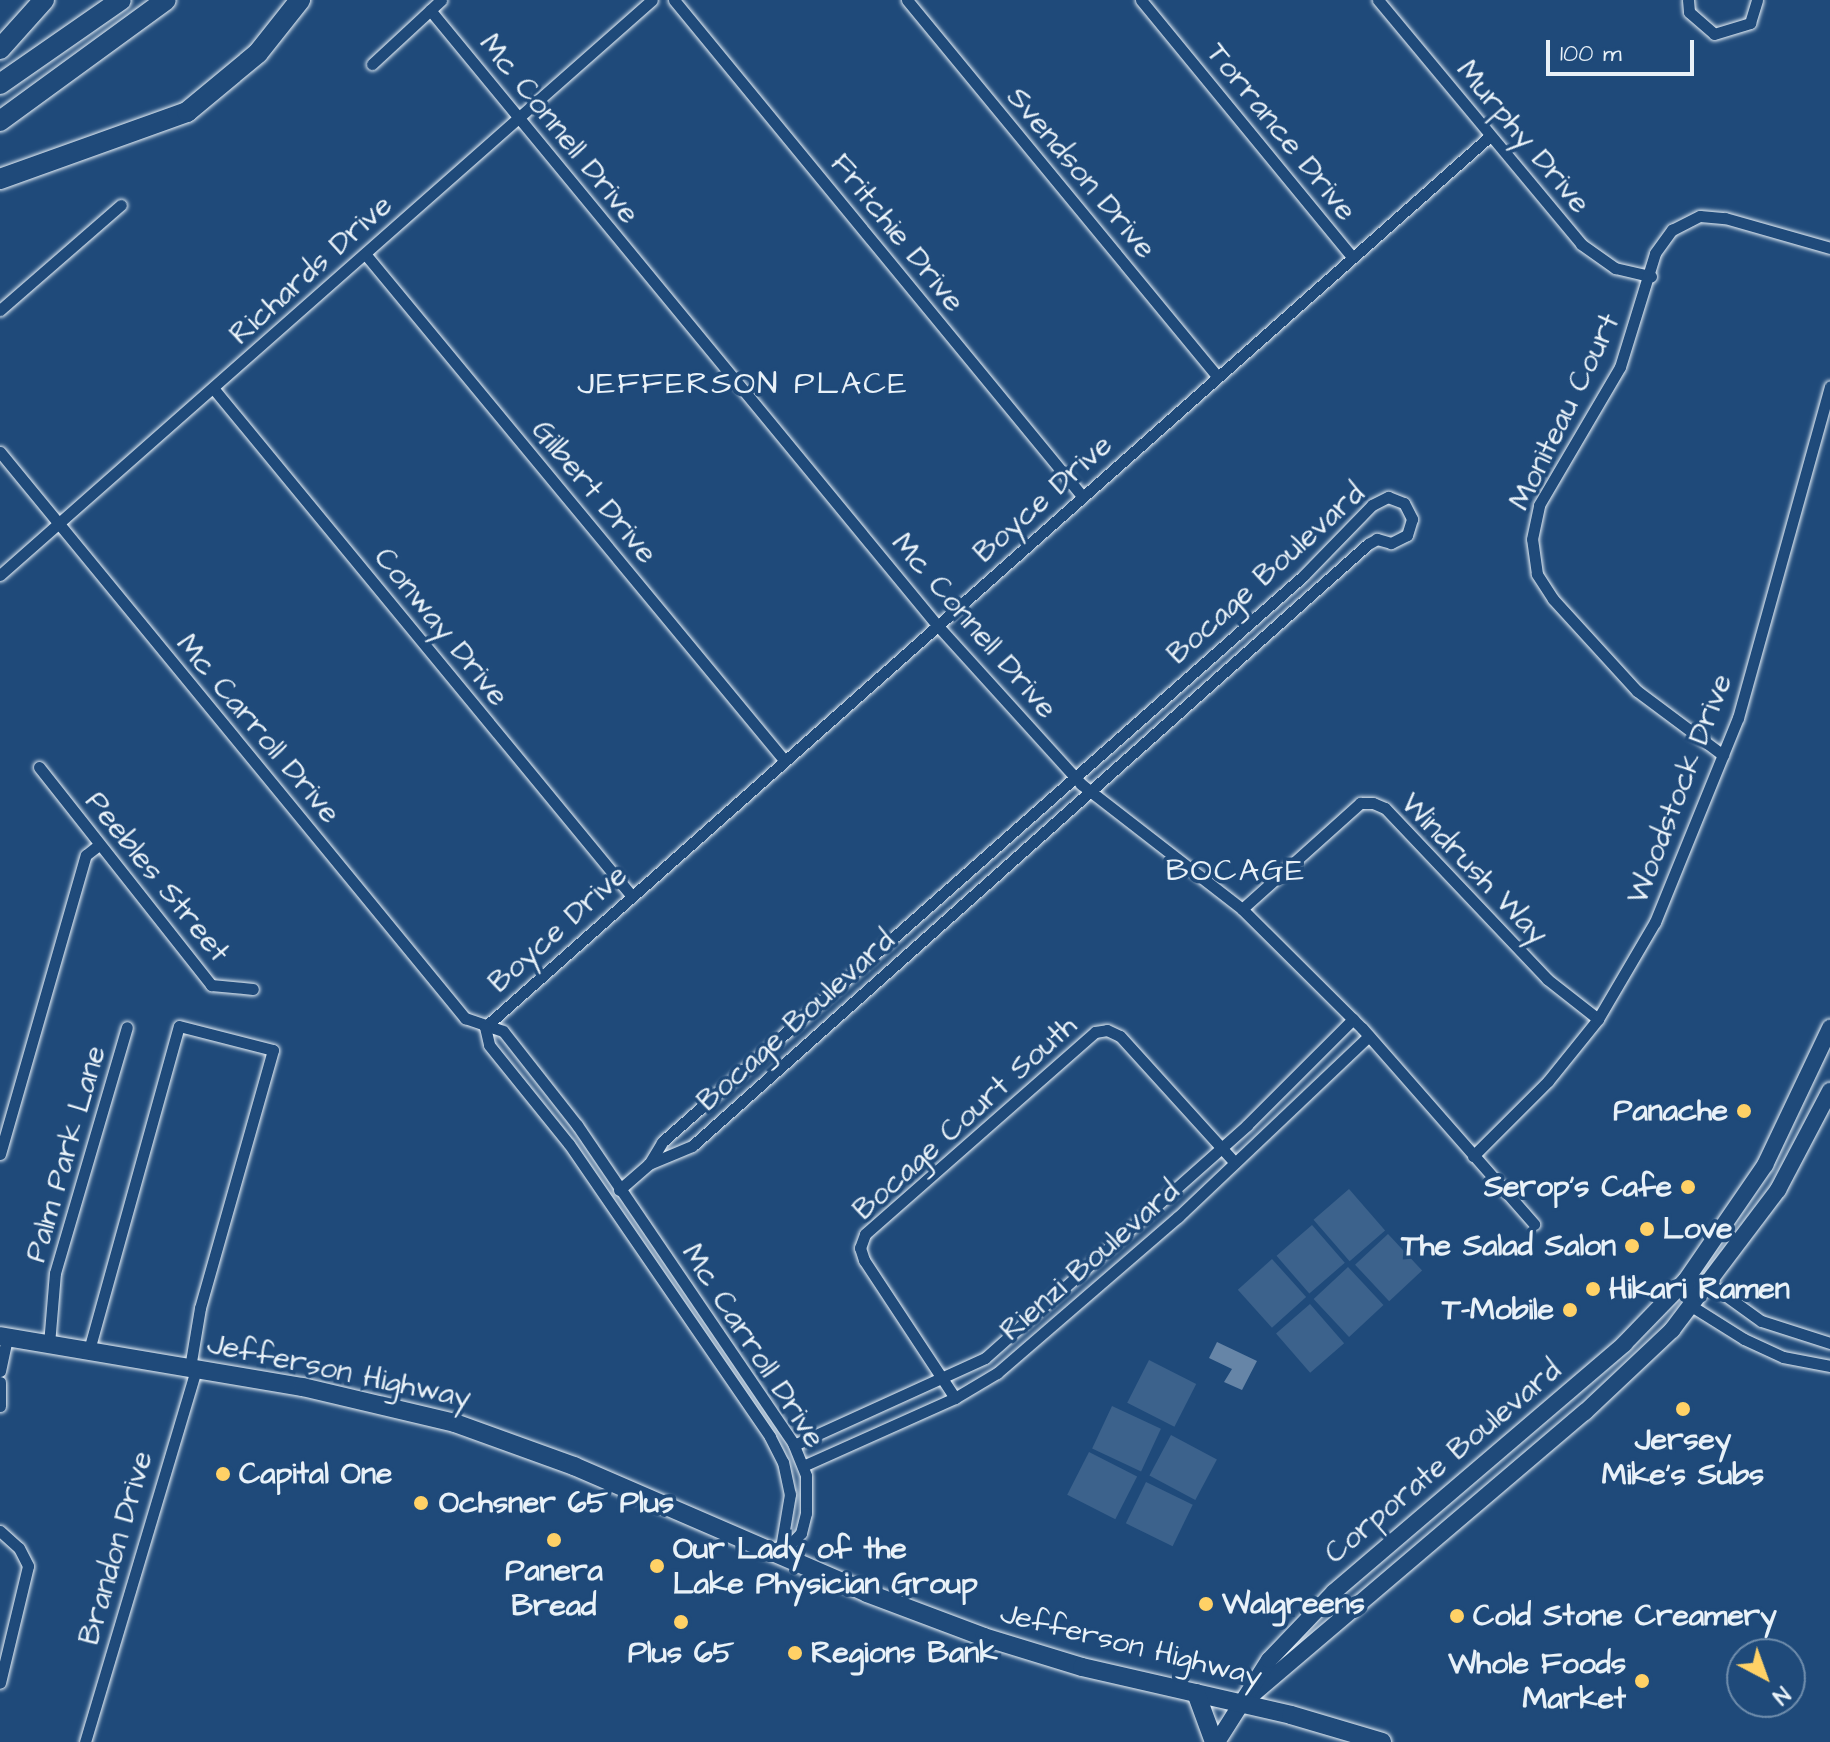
<!DOCTYPE html>
<html>
<head>
<meta charset="utf-8">
<style>
	body { margin:0 }
	#map { position:relative; width:1830px; height:1742px; overflow:hidden; background:#1f4a7a; font-family:"Architects Daughter",sans-serif }
	div>[style] { position:absolute }
	.green>* { inset:0; background:#3c628c; transform-origin:0 0 }
	.water>* { inset:0; background:#6685a7 }
	.roads { filter:drop-shadow(0 0 2px #e8f1f8) drop-shadow(0 0 2px #e8f1f8) }
	.street>* { height:11px; margin:-5.5px; padding:0 5.5px; transform-origin:5.5px; border-radius:5.5px; background:#1f4a7a }
	.secondary>* { height:16px; margin:-8px; padding:0 8px; transform-origin:8px; border-radius:8px; background:#1f4a7a }
	.primary>* { height:18px; margin:-9px; padding:0 9px; transform-origin:9px; border-radius:9px; background:#1f4a7a }
	.highway>* { height:20px; margin:-10px; padding:0 10px; transform-origin:10px; border-radius:10px; background:#1f4a7a }
	.dots>* { width:22px; height:22px; translate:-50% -50%; box-sizing:border-box; border:4px solid #1f4a7a; border-radius:50% }
	span { translate:-50% -50%; white-space:nowrap; text-align:center; line-height:1.15; -webkit-text-stroke:7px #1f4a7a; paint-order:stroke }
	.street-label { font-size:30px; color:#e8f1f8 }
	.poi-label { font-size:30px; color:#e8f1f8; font-weight:700 }
	.right { translate:-100% -50%; text-align:right }
	.left { translate:0 -50%; text-align:left }
	.neighbourhood-label { font-size:32px; color:#e8f1f8; letter-spacing:2px }
	.north { position:absolute; left:1726px; top:1638px; width:80px; height:80px; box-sizing:border-box; background:#1f4a7a; border:2px solid #6f8dac; border-radius:50%; rotate:139deg; font-size:22px; font-weight:700; line-height:32px; text-align:center; color:#e8f1f8 }
	.north::after { content:''; display:block; margin:auto; width:28px; height:36px; background:#ffd166; clip-path:polygon(50% 0,100% 100%,50% 72%,0 100%) }
	.scale { position:absolute; left:1546px; top:40px; width:148px; height:36px; box-sizing:border-box; border:4px solid #e8f1f8; border-top:0; padding-left:10px; font-size:24px; line-height:28px; white-space:nowrap; color:#e8f1f8; -webkit-text-stroke:6px #1f4a7a; paint-order:stroke }
</style>
</head>
<body>
<div id="map">
	<div class="green">
		<i style="left:1349px;top:1189px;width:55px;height:47px;rotate:49deg"></i>
		<i style="left:1312px;top:1225px;width:50px;height:47px;rotate:49deg"></i>
		<i style="left:1388px;top:1234px;width:50px;height:45px;rotate:47deg"></i>
		<i style="left:1272px;top:1259px;width:51px;height:46px;rotate:48deg"></i>
		<i style="left:1348px;top:1267px;width:52px;height:47px;rotate:47deg"></i>
		<i style="left:1310px;top:1304px;width:52px;height:45px;rotate:49deg"></i>
		<i style="left:1149px;top:1360px;width:53px;height:48px;rotate:27deg"></i>
		<i style="left:1112px;top:1406px;width:54px;height:47px;rotate:25deg"></i>
		<i style="left:1171px;top:1435px;width:52px;height:46px;rotate:28deg"></i>
		<i style="left:1089px;top:1452px;width:54px;height:48px;rotate:27deg"></i>
		<i style="left:1146px;top:1482px;width:52px;height:46px;rotate:26deg"></i>
	</div>
	<div class="water">
		<i style="clip-path:polygon(1217px 1342px,1257px 1361px,1242px 1390px,1224px 1382px,1232px 1369px,1209px 1358px)"></i>
	</div>
	<div class="roads">
		<div class="street">
			<i style="left:674px;top:0;width:642px;rotate:50.56deg"></i>
			<i style="left:907px;top:0;width:487px;rotate:50.5deg"></i>
			<i style="left:1141px;top:0;width:333px;rotate:50.6deg"></i>
			<i style="left:1378px;top:0;width:317px;rotate:50.2deg"></i>
			<i style="left:1581px;top:244px;width:42px;rotate:35.2deg"></i>
			<i style="left:1615px;top:268px;width:37px;rotate:13deg"></i>
			<i style="left:1688px;top:0;width:12px;rotate:85deg"></i>
			<i style="left:1689px;top:12px;width:33px;rotate:41deg"></i>
			<i style="left:1714px;top:34px;width:38px;rotate:-17deg"></i>
			<i style="left:1750px;top:23px;width:24px;rotate:-73deg"></i>
			<i style="left:430px;top:10px;width:797px;rotate:50.5deg"></i>
			<i style="left:937px;top:625px;width:215px;rotate:47.8deg"></i>
			<i style="left:1081px;top:784px;width:204px;rotate:37.8deg"></i>
			<i style="left:1242px;top:909px;width:169px;rotate:44.8deg"></i>
			<i style="left:1362px;top:1028px;width:261px;rotate:48.7deg"></i>
			<i style="left:372px;top:64px;width:94px;rotate:-42.8deg"></i>
			<i style="left:366px;top:255px;width:656px;rotate:50.38deg"></i>
			<i style="left:0;top:310px;width:160px;rotate:-41deg"></i>
			<i style="left:213px;top:388px;width:657px;rotate:50.5deg"></i>
			<i style="left:0;top:452px;width:733px;rotate:50.6deg"></i>
			<i style="left:465px;top:1018px;width:40px;rotate:18.9deg"></i>
			<i style="left:503px;top:1031px;width:120px;rotate:51.8deg"></i>
			<i style="left:577px;top:1125px;width:384px;rotate:55.8deg"></i>
			<i style="left:793px;top:1443px;width:35px;rotate:68deg"></i>
			<i style="left:806px;top:1476px;width:37px;rotate:90deg"></i>
			<i style="left:806px;top:1513px;width:21px;rotate:104deg"></i>
			<i style="left:801px;top:1533px;width:30px;rotate:134deg"></i>
			<i style="left:0;top:575px;width:869px;rotate:-41.41deg"></i>
			<i style="left:1723px;top:755px;width:107px;rotate:-143.3deg"></i>
			<i style="left:1637px;top:691px;width:125px;rotate:-132.4deg"></i>
			<i style="left:1553px;top:599px;width:30px;rotate:-123deg"></i>
			<i style="left:1537px;top:574px;width:35px;rotate:-98deg"></i>
			<i style="left:1532px;top:539px;width:35px;rotate:-78deg"></i>
			<i style="left:1539px;top:505px;width:160px;rotate:-59.6deg"></i>
			<i style="left:1620px;top:367px;width:119px;rotate:-72.9deg"></i>
			<i style="left:1655px;top:253px;width:29px;rotate:-54deg"></i>
			<i style="left:1672px;top:230px;width:31px;rotate:-27deg"></i>
			<i style="left:1700px;top:216px;width:25px;rotate:5deg"></i>
			<i style="left:1725px;top:218px;width:109px;rotate:15.9deg"></i>
			<i style="left:39px;top:767px;width:278px;rotate:51.7deg"></i>
			<i style="left:211px;top:985px;width:42px;rotate:5.4deg"></i>
			<i style="left:1242px;top:909px;width:159px;rotate:-41.9deg"></i>
			<i style="left:1360px;top:803px;width:13px"></i>
			<i style="left:1373px;top:803px;width:13px;rotate:23deg"></i>
			<i style="left:1385px;top:808px;width:236px;rotate:46.5deg"></i>
			<i style="left:1547px;top:979px;width:65px;rotate:38.1deg"></i>
			<i style="left:485px;top:1027px;width:1343px;rotate:-41.56deg"></i>
			<i style="left:485px;top:1027px;width:18px;rotate:77deg"></i>
			<i style="left:489px;top:1045px;width:127px;rotate:51.1deg"></i>
			<i style="left:569px;top:1144px;width:355px;rotate:55.5deg"></i>
			<i style="left:770px;top:1437px;width:28px;rotate:63deg"></i>
			<i style="left:783px;top:1462px;width:33px;rotate:78deg"></i>
			<i style="left:790px;top:1494px;width:61px;rotate:99.5deg"></i>
			<i style="left:0;top:1154px;width:311px;rotate:-74deg"></i>
			<i style="left:86px;top:855px;width:16px;rotate:-38deg"></i>
			<i style="left:1473px;top:1156px;width:106px;rotate:-45deg"></i>
			<i style="left:1548px;top:1081px;width:80px;rotate:-51.1deg"></i>
			<i style="left:1598px;top:1019px;width:113px;rotate:-59.6deg"></i>
			<i style="left:1655px;top:922px;width:220px;rotate:-67.9deg"></i>
			<i style="left:1738px;top:718px;width:344px;rotate:-74.5deg"></i>
			<i style="left:619px;top:1190px;width:40px;rotate:-41deg"></i>
			<i style="left:649px;top:1164px;width:26px;rotate:-59deg"></i>
			<i style="left:662px;top:1142px;width:855px;rotate:-41.44deg"></i>
			<i style="left:1303px;top:576px;width:99px;rotate:-45.8deg"></i>
			<i style="left:1372px;top:505px;width:18px;rotate:-27deg"></i>
			<i style="left:1388px;top:497px;width:17px;rotate:21deg"></i>
			<i style="left:1404px;top:503px;width:18px;rotate:63deg"></i>
			<i style="left:1412px;top:519px;width:17px;rotate:107deg"></i>
			<i style="left:1407px;top:535px;width:18px;rotate:153deg"></i>
			<i style="left:1391px;top:543px;width:15px;rotate:-164deg"></i>
			<i style="left:1377px;top:539px;width:10px;rotate:151deg"></i>
			<i style="left:1368px;top:544px;width:905px;rotate:138.31deg"></i>
			<i style="left:692px;top:1146px;width:47px;rotate:157.3deg"></i>
			<i style="left:1830px;top:1343px;width:72px;rotate:-162.3deg"></i>
			<i style="left:1761px;top:1321px;width:62px;rotate:-144.2deg"></i>
			<i style="left:1711px;top:1285px;width:25px;rotate:-169deg"></i>
			<i style="left:1686px;top:1280px;width:28px;rotate:75deg"></i>
			<i style="left:1693px;top:1307px;width:60px;rotate:32.1deg"></i>
			<i style="left:1744px;top:1339px;width:43px;rotate:24.8deg"></i>
			<i style="left:1783px;top:1357px;width:48px;rotate:10.8deg"></i>
			<i style="left:49px;top:1344px;width:71px;rotate:-85.2deg"></i>
			<i style="left:55px;top:1273px;width:256px;rotate:-73.7deg"></i>
			<i style="left:89px;top:1350px;width:336px;rotate:-74.5deg"></i>
			<i style="left:179px;top:1026px;width:97px;rotate:14.3deg"></i>
			<i style="left:273px;top:1050px;width:268px;rotate:105.8deg"></i>
			<i style="left:200px;top:1308px;width:61px;rotate:99.5deg"></i>
			<i style="left:0;top:1371px;width:35px;rotate:-78deg"></i>
			<i style="left:0;top:1382px;width:24px;rotate:90deg"></i>
			<i style="left:955px;top:1398px;width:165px;rotate:-123.4deg"></i>
			<i style="left:864px;top:1260px;width:13px;rotate:-108deg"></i>
			<i style="left:860px;top:1248px;width:15px;rotate:-70deg"></i>
			<i style="left:865px;top:1234px;width:306px;rotate:-41.3deg"></i>
			<i style="left:1095px;top:1032px;width:12px;rotate:-9deg"></i>
			<i style="left:1107px;top:1030px;width:14px;rotate:25deg"></i>
			<i style="left:1120px;top:1036px;width:171px;rotate:47.8deg"></i>
			<i style="left:794px;top:1445px;width:210px;rotate:-24.5deg"></i>
			<i style="left:985px;top:1358px;width:351px;rotate:-41.6deg"></i>
			<i style="left:1247px;top:1125px;width:150px;rotate:-45deg"></i>
			<i style="left:803px;top:1466px;width:167px;rotate:-24.1deg"></i>
			<i style="left:955px;top:1398px;width:49px;rotate:-30.8deg"></i>
			<i style="left:997px;top:1373px;width:239px;rotate:-40.8deg"></i>
			<i style="left:1178px;top:1217px;width:263px;rotate:-43.5deg"></i>
			<i style="left:0;top:1531px;width:25px;rotate:42deg"></i>
			<i style="left:19px;top:1548px;width:20px;rotate:63deg"></i>
			<i style="left:28px;top:1566px;width:120px;rotate:103.5deg"></i>
			<i style="left:85px;top:1742px;width:389px;rotate:-73.4deg"></i>
		</div>
		<div class="secondary">
			<i style="left:1252px;top:1695px;width:437px;rotate:-40.4deg"></i>
			<i style="left:1585px;top:1412px;width:120px;rotate:-43.3deg"></i>
			<i style="left:1672px;top:1330px;width:176px;rotate:-52.9deg"></i>
			<i style="left:1778px;top:1190px;width:112px;rotate:-62.3deg"></i>
			<i style="left:1217px;top:1742px;width:97px;rotate:-57.6deg"></i>
			<i style="left:1269px;top:1660px;width:94px;rotate:-46.3deg"></i>
			<i style="left:1334px;top:1592px;width:382px;rotate:-40.5deg"></i>
			<i style="left:1624px;top:1344px;width:89px;rotate:-45.9deg"></i>
			<i style="left:1686px;top:1280px;width:140px;rotate:-55.5deg"></i>
			<i style="left:1765px;top:1165px;width:152px;rotate:-64.6deg"></i>
		</div>
		<div class="primary">
			<i style="left:0;top:1336px;width:307px;rotate:9.6deg"></i>
			<i style="left:303px;top:1387px;width:156px;rotate:13.3deg"></i>
			<i style="left:455px;top:1423px;width:127px;rotate:19.9deg"></i>
			<i style="left:574px;top:1466px;width:319px;rotate:23.4deg"></i>
			<i style="left:867px;top:1593px;width:125px;rotate:20.6deg"></i>
			<i style="left:984px;top:1637px;width:102px;rotate:17deg"></i>
			<i style="left:1082px;top:1667px;width:214px;rotate:12.9deg"></i>
			<i style="left:1291px;top:1715px;width:95px;rotate:16.5deg"></i>
			<i style="left:1196px;top:1693px;width:52px;rotate:69.8deg"></i>
		</div>
		<div class="highway">
			<i style="left:0;top:49px;width:66px;rotate:-48.1deg"></i>
			<i style="left:0;top:84px;width:147px;rotate:-34.8deg"></i>
			<i style="left:0;top:121px;width:205px;rotate:-36.1deg"></i>
			<i style="left:0;top:179px;width:199px;rotate:-19.7deg"></i>
			<i style="left:187px;top:112px;width:92px;rotate:-39.7deg"></i>
			<i style="left:258px;top:53px;width:68px;rotate:-51.6deg"></i>
		</div>
	</div>
	<div class="dots">
		<i style="left:1744px;top:1111px;background:#ffd166"></i>
		<i style="left:1688px;top:1187px;background:#ffd166"></i>
		<i style="left:1647px;top:1229px;background:#ffd166"></i>
		<i style="left:1632px;top:1246px;background:#ffd166"></i>
		<i style="left:1593px;top:1289px;background:#ffd166"></i>
		<i style="left:1570px;top:1310px;background:#ffd166"></i>
		<i style="left:1683px;top:1409px;background:#ffd166"></i>
		<i style="left:223px;top:1474px;background:#ffd166"></i>
		<i style="left:421px;top:1503px;background:#ffd166"></i>
		<i style="left:554px;top:1540px;background:#ffd166"></i>
		<i style="left:657px;top:1566px;background:#ffd166"></i>
		<i style="left:1206px;top:1604px;background:#ffd166"></i>
		<i style="left:1457px;top:1616px;background:#ffd166"></i>
		<i style="left:681px;top:1622px;background:#ffd166"></i>
		<i style="left:795px;top:1653px;background:#ffd166"></i>
		<i style="left:1642px;top:1681px;background:#ffd166"></i>
	</div>
	<div class="street-label">
		<span style="left:559px;top:129px;rotate:51deg">Mc Connell Drive</span>
		<span style="left:1281px;top:132px;rotate:51deg">Torrance Drive</span>
		<span style="left:1523px;top:137px;rotate:50deg">Murphy Drive</span>
		<span style="left:1081px;top:173px;rotate:50deg">Svendson Drive</span>
		<span style="left:897px;top:233px;rotate:51deg">Fritchie Drive</span>
		<span style="left:311px;top:270px;rotate:-42deg">Richards Drive</span>
		<span style="left:1565px;top:412px;rotate:-64deg">Moniteau Court</span>
		<span style="left:594px;top:492px;rotate:50deg">Gilbert Drive</span>
		<span style="left:1043px;top:499px;rotate:-42deg">Boyce Drive</span>
		<span style="left:1266px;top:574px;rotate:-42deg">Bocage Boulevard</span>
		<span style="left:974px;top:626px;rotate:49deg">Mc Connell Drive</span>
		<span style="left:441px;top:627px;rotate:51deg">Conway Drive</span>
		<span style="left:258px;top:729px;rotate:50deg">Mc Carroll Drive</span>
		<span style="left:1680px;top:789px;rotate:-69deg">Woodstock Drive</span>
		<span style="left:1474px;top:869px;rotate:46deg">Windrush Way</span>
		<span style="left:157px;top:877px;rotate:51deg">Peebles Street</span>
		<span style="left:558px;top:929px;rotate:-42deg">Boyce Drive</span>
		<span style="left:796px;top:1021px;rotate:-42deg">Bocage Boulevard</span>
		<span style="left:965px;top:1118px;rotate:-42deg">Bocage Court South</span>
		<span style="left:66px;top:1154px;rotate:-74deg">Palm Park Lane</span>
		<span style="left:1090px;top:1261px;rotate:-41deg">Rienzi Boulevard</span>
		<span style="left:753px;top:1346px;rotate:57deg">Mc Carroll Drive</span>
		<span style="left:339px;top:1371px;rotate:12deg">Jefferson Highway</span>
		<span style="left:1443px;top:1462px;rotate:-40deg">Corporate Boulevard</span>
		<span style="left:116px;top:1548px;rotate:-74deg">Brandon Drive</span>
		<span style="left:1131px;top:1645px;rotate:14deg">Jefferson Highway</span>
	</div>
	<div class="poi-label">
		<span class="right" style="left:1728px;top:1111px">Panache</span>
		<span class="right" style="left:1672px;top:1187px">Serop's Cafe</span>
		<span class="left" style="left:1663px;top:1229px">Love</span>
		<span class="right" style="left:1616px;top:1246px">The Salad Salon</span>
		<span class="left" style="left:1609px;top:1289px">Hikari Ramen</span>
		<span class="right" style="left:1554px;top:1310px">T-Mobile</span>
		<span style="left:1683px;top:1457px">Jersey<br>Mike's Subs</span>
		<span class="left" style="left:239px;top:1474px">Capital One</span>
		<span class="left" style="left:439px;top:1503px">Ochsner 65 Plus</span>
		<span class="left" style="left:673px;top:1566px">Our Lady of the<br>Lake Physician Group</span>
		<span style="left:554px;top:1588px">Panera<br>Bread</span>
		<span class="left" style="left:1222px;top:1604px">Walgreens</span>
		<span class="left" style="left:1473px;top:1616px">Cold Stone Creamery</span>
		<span style="left:681px;top:1653px">Plus 65</span>
		<span class="left" style="left:811px;top:1653px">Regions Bank</span>
		<span class="right" style="left:1626px;top:1681px">Whole Foods<br>Market</span>
	</div>
	<div class="neighbourhood-label">
		<span style="left:743px;top:384px">JEFFERSON PLACE</span>
		<span style="left:1236px;top:871px">BOCAGE</span>
	</div>
	<div class="north">N</div>
	<div class="scale">100 m</div>
</div>
</body>
</html>
